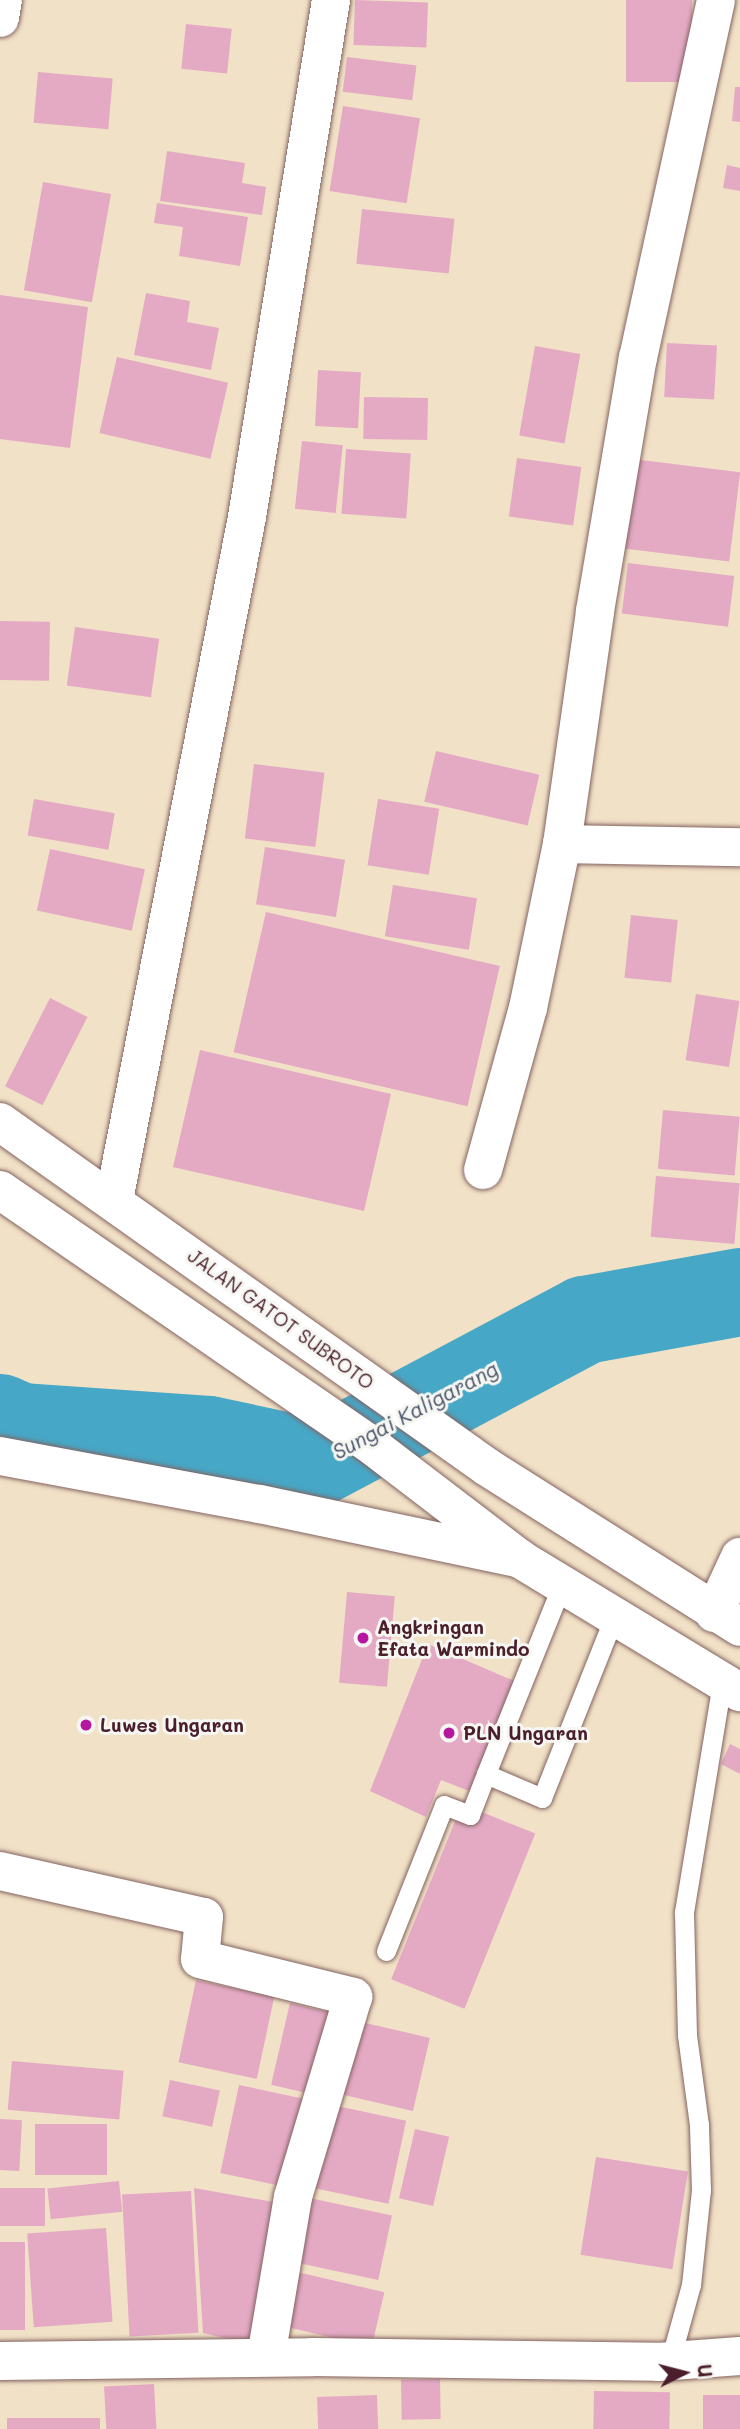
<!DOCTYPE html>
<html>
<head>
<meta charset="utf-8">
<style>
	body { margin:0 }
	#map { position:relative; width:740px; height:2429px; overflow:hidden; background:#f1e1c6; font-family:Mali,sans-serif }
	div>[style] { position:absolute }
	.river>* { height:88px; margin:-44px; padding:0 44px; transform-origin:44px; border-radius:44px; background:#47a7c6 }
	.building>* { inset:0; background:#e4aac4; transform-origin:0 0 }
	.roads { filter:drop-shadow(0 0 2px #846361) drop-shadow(0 0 2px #846361) }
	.lane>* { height:19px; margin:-9.5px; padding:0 9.5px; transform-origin:9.5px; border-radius:9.5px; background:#fff }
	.street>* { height:38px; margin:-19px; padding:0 19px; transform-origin:19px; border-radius:19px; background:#fff }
	.secondary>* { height:38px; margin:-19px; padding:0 19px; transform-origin:19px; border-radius:19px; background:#fff }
	.highway>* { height:38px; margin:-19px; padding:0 19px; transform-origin:19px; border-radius:19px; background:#fff }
	.dots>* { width:19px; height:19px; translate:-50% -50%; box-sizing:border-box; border:4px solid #f6f6f2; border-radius:50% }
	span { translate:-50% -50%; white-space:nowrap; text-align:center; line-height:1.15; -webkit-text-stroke:6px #f6f6f2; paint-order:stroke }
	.street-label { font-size:19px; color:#4a1f2b }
	.poi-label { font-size:19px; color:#4a1f2b; font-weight:700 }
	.left { translate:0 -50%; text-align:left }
	.water-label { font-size:21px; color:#495569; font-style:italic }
	.north { position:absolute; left:649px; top:2338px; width:70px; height:70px; -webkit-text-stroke:5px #f6f6f2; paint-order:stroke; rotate:84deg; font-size:19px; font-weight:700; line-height:28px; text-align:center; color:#4a1f2b }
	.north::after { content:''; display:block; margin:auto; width:24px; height:32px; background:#4a1f2b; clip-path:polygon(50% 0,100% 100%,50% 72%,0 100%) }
</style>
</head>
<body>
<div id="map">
	<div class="river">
		<i style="left:0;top:1418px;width:22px;rotate:24deg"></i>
		<i style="left:20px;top:1427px;width:189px;rotate:3.9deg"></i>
		<i style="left:209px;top:1440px;width:109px;rotate:12.1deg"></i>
		<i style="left:316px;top:1463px;width:305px;rotate:-28deg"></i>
		<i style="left:585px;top:1320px;width:158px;rotate:-10.2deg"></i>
	</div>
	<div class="building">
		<i style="left:355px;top:0;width:73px;height:45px;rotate:2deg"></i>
		<i style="left:626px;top:0;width:66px;height:82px"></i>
		<i style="left:186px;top:24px;width:46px;height:45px;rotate:6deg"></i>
		<i style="left:347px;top:57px;width:70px;height:35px;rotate:7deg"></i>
		<i style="left:38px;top:72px;width:75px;height:51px;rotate:5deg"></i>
		<i style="clip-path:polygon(735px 87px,740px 87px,740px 122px,732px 121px)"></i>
		<i style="left:343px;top:106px;width:78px;height:86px;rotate:9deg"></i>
		<i style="clip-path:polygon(167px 151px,245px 163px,242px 183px,266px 187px,262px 215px,160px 201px)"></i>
		<i style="clip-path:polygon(727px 165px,740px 168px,740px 191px,723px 188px)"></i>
		<i style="left:43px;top:182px;width:69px;height:110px;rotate:10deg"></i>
		<i style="clip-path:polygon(157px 203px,248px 217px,240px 266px,179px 256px,183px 227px,154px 223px)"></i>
		<i style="left:362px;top:209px;width:93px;height:55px;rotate:6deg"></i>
		<i style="clip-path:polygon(146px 293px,190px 301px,187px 322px,219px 328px,211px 370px,134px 355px)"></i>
		<i style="clip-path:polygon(0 295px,88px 307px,70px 448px,0 439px)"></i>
		<i style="left:667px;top:343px;width:50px;height:54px;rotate:3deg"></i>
		<i style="left:535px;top:346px;width:46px;height:91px;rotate:10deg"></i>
		<i style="left:117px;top:357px;width:114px;height:78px;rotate:13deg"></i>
		<i style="left:318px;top:370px;width:43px;height:56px;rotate:3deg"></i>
		<i style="left:364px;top:397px;width:64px;height:42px;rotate:1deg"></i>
		<i style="left:302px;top:441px;width:41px;height:68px;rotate:6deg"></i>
		<i style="left:346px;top:449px;width:65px;height:65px;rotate:4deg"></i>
		<i style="left:517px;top:458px;width:65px;height:59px;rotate:8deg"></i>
		<i style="left:633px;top:459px;width:108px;height:90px;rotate:7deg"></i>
		<i style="left:628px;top:563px;width:107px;height:51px;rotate:7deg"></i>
		<i style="left:0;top:621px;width:50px;height:59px;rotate:1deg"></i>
		<i style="left:75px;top:627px;width:85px;height:59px;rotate:8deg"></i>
		<i style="left:436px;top:751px;width:106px;height:52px;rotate:13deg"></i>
		<i style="left:254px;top:764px;width:71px;height:75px;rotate:7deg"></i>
		<i style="left:34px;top:799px;width:82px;height:37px;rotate:10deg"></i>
		<i style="left:378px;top:799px;width:62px;height:67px;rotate:9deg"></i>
		<i style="left:265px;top:847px;width:81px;height:58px;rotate:9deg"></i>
		<i style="left:50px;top:849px;width:97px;height:63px;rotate:12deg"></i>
		<i style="left:393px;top:885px;width:85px;height:52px;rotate:9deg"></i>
		<i style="left:266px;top:912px;width:240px;height:144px;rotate:13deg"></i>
		<i style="left:631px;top:915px;width:47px;height:63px;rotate:6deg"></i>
		<i style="left:696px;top:994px;width:44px;height:67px;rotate:9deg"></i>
		<i style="left:50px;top:998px;width:42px;height:99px;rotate:27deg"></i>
		<i style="left:200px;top:1050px;width:196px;height:120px;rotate:13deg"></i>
		<i style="left:663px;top:1110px;width:77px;height:59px;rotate:5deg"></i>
		<i style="left:656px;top:1176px;width:84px;height:61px;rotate:5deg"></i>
		<i style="left:347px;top:1592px;width:48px;height:91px;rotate:5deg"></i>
		<i style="clip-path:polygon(428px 1644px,526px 1686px,479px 1795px,441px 1780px,426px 1817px,370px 1791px)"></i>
		<i style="clip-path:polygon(730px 1744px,740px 1749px,740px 1774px,721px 1764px)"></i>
		<i style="left:462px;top:1804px;width:79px;height:189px;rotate:22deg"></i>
		<i style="left:196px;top:1980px;width:80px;height:84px;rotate:12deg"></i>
		<i style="left:290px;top:2003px;width:43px;height:84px;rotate:13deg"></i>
		<i style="left:348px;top:2019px;width:84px;height:75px;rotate:13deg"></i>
		<i style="left:12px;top:2061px;width:112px;height:49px;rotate:5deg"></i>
		<i style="left:170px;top:2080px;width:51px;height:37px;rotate:12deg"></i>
		<i style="left:239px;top:2085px;width:79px;height:90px;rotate:12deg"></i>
		<i style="left:323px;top:2103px;width:85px;height:85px;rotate:12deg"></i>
		<i style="left:0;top:2119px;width:22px;height:51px;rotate:3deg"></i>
		<i style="left:35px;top:2124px;width:72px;height:51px"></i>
		<i style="left:415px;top:2129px;width:35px;height:71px;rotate:13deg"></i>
		<i style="left:596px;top:2157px;width:93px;height:99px;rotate:9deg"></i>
		<i style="left:119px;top:2181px;width:31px;height:72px;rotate:84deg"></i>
		<i style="left:0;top:2188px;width:45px;height:38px"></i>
		<i style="clip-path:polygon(194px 2188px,285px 2204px,254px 2345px,203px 2333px)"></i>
		<i style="left:191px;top:2191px;width:142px;height:69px;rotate:87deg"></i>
		<i style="left:300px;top:2196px;width:94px;height:66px;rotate:12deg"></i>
		<i style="left:106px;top:2228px;width:94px;height:79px;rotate:86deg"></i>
		<i style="left:0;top:2242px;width:25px;height:88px"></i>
		<i style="left:284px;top:2269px;width:103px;height:56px;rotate:13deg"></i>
		<i style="left:440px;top:2379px;width:40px;height:39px;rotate:89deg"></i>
		<i style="left:154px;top:2384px;width:45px;height:50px;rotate:87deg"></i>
		<i style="left:594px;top:2391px;width:76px;height:38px;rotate:1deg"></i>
		<i style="left:377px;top:2395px;width:34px;height:60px;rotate:88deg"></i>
		<i style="left:740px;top:2395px;width:34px;height:37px;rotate:90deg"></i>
		<i style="left:100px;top:2418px;width:11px;height:93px;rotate:90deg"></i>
	</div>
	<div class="roads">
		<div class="lane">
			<i style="left:561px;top:1587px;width:201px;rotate:111.9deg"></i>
			<i style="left:486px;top:1774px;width:61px;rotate:23.2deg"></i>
			<i style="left:542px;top:1798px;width:195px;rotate:-68.3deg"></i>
			<i style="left:386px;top:1951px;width:157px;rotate:-68.3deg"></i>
			<i style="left:444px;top:1805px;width:28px;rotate:21deg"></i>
			<i style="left:470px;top:1815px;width:44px;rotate:-68.7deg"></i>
			<i style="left:670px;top:2361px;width:79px;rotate:-74.6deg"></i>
			<i style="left:691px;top:2285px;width:96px;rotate:-84deg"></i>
			<i style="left:701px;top:2190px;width:65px;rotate:-91.8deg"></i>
			<i style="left:699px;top:2125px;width:91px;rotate:-97.6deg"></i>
			<i style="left:687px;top:2035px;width:123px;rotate:-91.4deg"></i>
			<i style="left:684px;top:1912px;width:232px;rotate:-80.6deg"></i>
		</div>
		<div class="street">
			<i style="left:0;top:18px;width:18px;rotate:-81deg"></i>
			<i style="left:562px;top:844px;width:178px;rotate:1deg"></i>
			<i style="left:483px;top:1170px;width:168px;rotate:-74.5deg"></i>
			<i style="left:528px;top:1008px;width:167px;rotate:-78.3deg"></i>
			<i style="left:562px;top:844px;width:235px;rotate:-81.9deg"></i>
			<i style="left:595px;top:611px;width:257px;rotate:-80.4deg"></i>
			<i style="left:638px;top:358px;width:366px;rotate:-77.7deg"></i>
			<i style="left:114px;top:1200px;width:696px;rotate:-78.98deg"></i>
			<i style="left:247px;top:517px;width:524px;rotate:-80.77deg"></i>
			<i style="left:714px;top:1613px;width:62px;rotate:-65.1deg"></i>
			<i style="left:0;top:1871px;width:209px;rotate:12.7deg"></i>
			<i style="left:204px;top:1917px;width:42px;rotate:95.4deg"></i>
			<i style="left:200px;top:1959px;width:158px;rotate:13.9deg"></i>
			<i style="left:353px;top:1997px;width:209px;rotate:106.7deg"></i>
			<i style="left:293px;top:2197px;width:162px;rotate:99.6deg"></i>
			<i style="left:0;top:2361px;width:313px;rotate:-0.7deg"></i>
			<i style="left:313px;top:2357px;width:345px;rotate:0.8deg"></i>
			<i style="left:658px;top:2362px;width:82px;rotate:-4.2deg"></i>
		</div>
		<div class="secondary">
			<i style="left:0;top:1456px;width:264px;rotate:10.5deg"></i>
			<i style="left:260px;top:1504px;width:266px;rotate:11.9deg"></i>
		</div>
		<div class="highway">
			<i style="left:0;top:1122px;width:597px;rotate:35.31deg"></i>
			<i style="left:487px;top:1467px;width:299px;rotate:32.3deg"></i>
			<i style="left:0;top:1190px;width:455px;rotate:34.5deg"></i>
			<i style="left:375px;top:1448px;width:183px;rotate:37.4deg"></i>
			<i style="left:520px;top:1559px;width:257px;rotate:31.2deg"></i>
		</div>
	</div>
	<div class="dots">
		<i style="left:363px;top:1638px;background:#b5179e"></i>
		<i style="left:86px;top:1725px;background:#b5179e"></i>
		<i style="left:449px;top:1733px;background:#b5179e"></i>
	</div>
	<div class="street-label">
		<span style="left:281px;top:1319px;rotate:36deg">JALAN GATOT SUBROTO</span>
	</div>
	<div class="poi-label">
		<span class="left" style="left:377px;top:1638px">Angkringan<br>Efata Warmindo</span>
		<span class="left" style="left:100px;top:1725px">Luwes Ungaran</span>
		<span class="left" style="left:463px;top:1733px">PLN Ungaran</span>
	</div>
	<div class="water-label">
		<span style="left:415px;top:1410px;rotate:-28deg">Sungai Kaligarang</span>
	</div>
	<div class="north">U</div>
</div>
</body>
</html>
